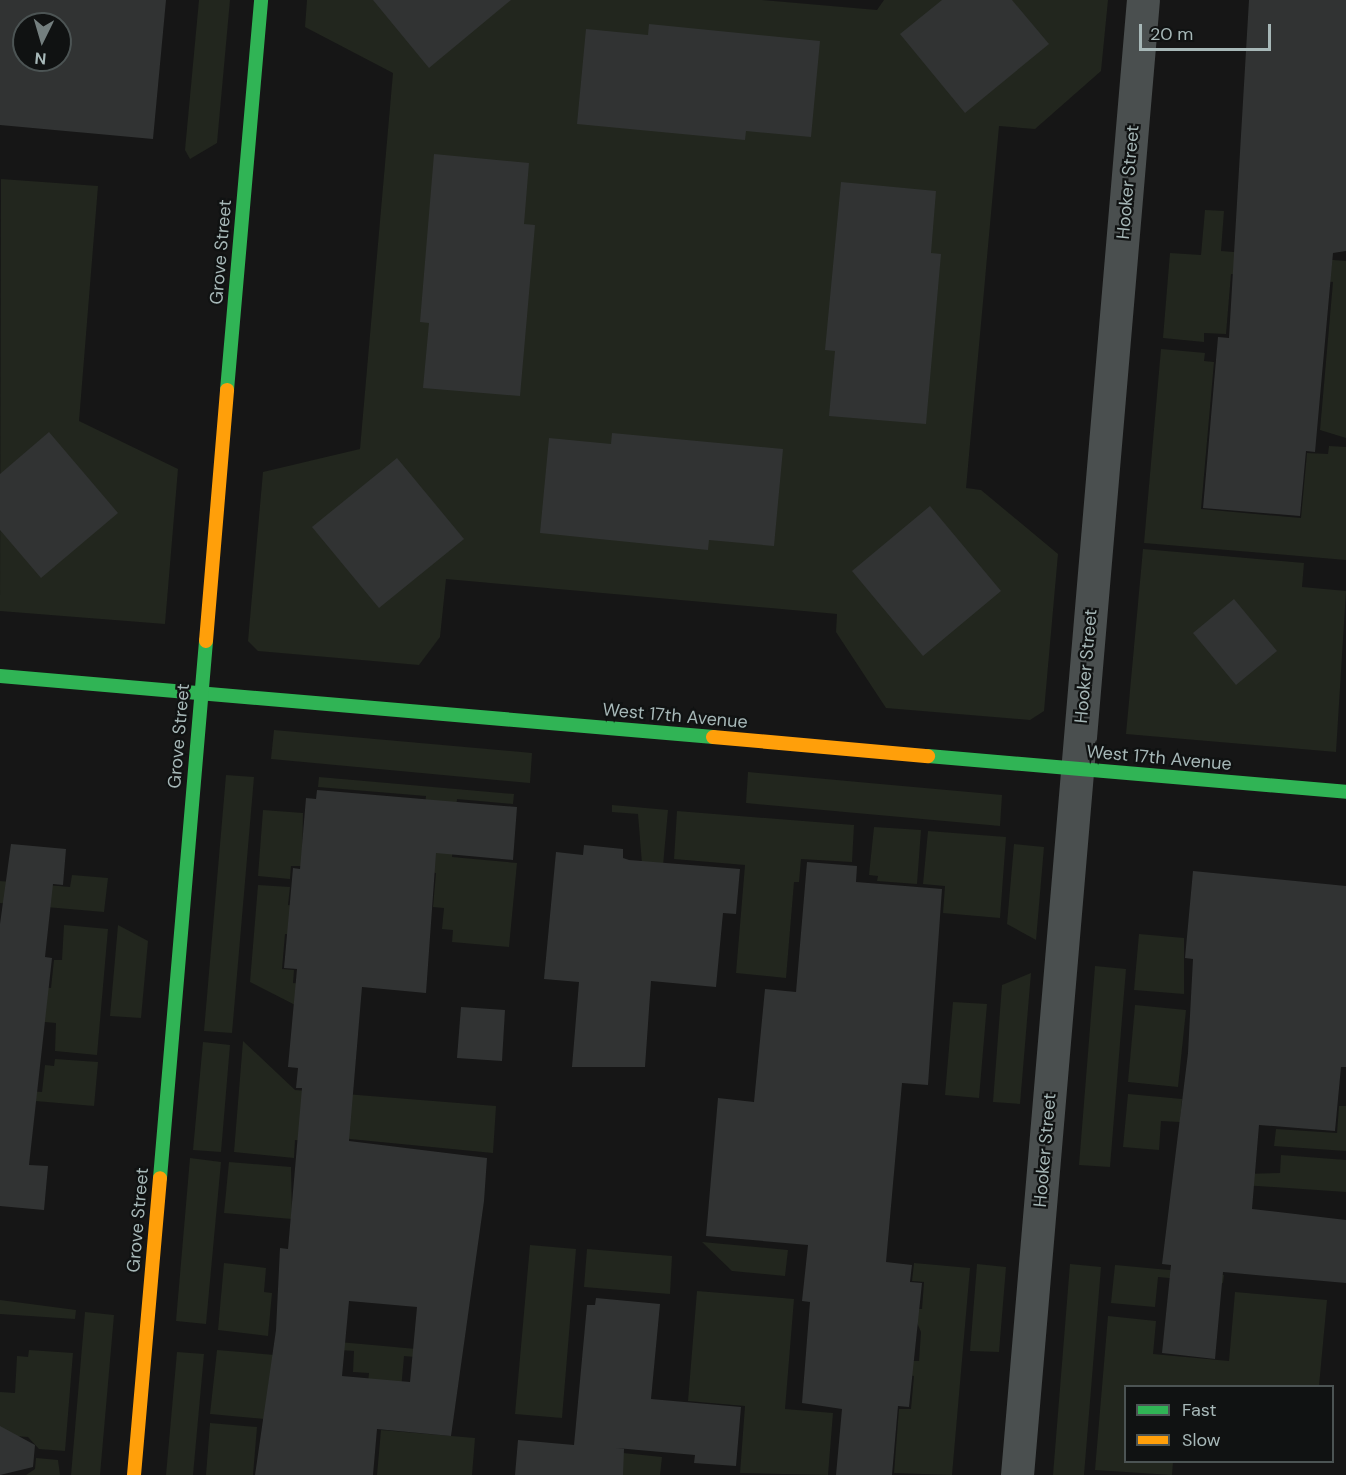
<!DOCTYPE html>
<html>
<head>
<meta charset="utf-8">
<style>
  body { margin:0 }
  #map { position:relative; width:1346px; height:1475px; overflow:hidden; background:#161616; font-family:"DM Sans",sans-serif }
  div>[style] { position:absolute }
  [style*='--x'] { left:calc(var(--x)*1px); top:calc(var(--y)*1px); width:calc(var(--w)*1px); rotate:calc(var(--a)*1deg) }
  .green>* { inset:0; background:#22261e }
  .building>* { inset:0; background:#313333 }
  .street>* { height:33px; margin:-16.5px; padding:0 16.5px; transform-origin:16.5px; border-radius:16.5px; background:#4a4f4f }
  .fast>* { height:14px; margin:-7px; padding:0 7px; transform-origin:7px; border-radius:7px; background:#30b455 }
  .slow>* { height:14px; margin:-7px; padding:0 7px; transform-origin:7px; border-radius:7px; background:#ff9f0a }
  span { translate:-50% -50%; white-space:nowrap; text-align:center; line-height:1.15; -webkit-text-stroke:4.5px #101212; paint-order:stroke }
  .street-label { font-size:18px; color:#a7b8b8 }
  .legend { position:absolute; left:1124px; top:1385px; width:210px; height:78px; box-sizing:border-box; background:#101212; border:2px solid #4c5454; margin:0; padding:8px 10px; list-style:none; font-size:18px; color:#a7b8b8 }
  .legend li { display:flex; align-items:center; gap:12px; height:30px }
  .legend b { width:30px; border:2px solid #4c5454 }
  .north { position:absolute; left:12px; top:12px; width:60px; height:60px; box-sizing:border-box; background:#101212; border:2px solid #4c5454; border-radius:50%; rotate:185deg; font-size:16px; font-weight:700; line-height:24px; text-align:center; color:#a7b8b8 }
  .north::after { content:''; display:block; margin:auto; width:21px; height:27px; background:#747f7f; clip-path:polygon(50% 0,100% 100%,50% 72%,0 100%) }
  .scale { position:absolute; left:1139px; top:24px; width:132px; height:27px; box-sizing:border-box; border:3px solid #a7b8b8; border-top:0; padding-left:8px; font-size:18px; line-height:21px; white-space:nowrap; color:#a7b8b8; -webkit-text-stroke:4px #101212; paint-order:stroke }
</style>
</head>
<body>
<div id="map">
  <div class="green">
    <div style="clip-path:polygon(199px 0,230px 0,217px 143px,190px 159px,185px 150px)"></div>
    <div style="clip-path:polygon(307px 0,762px 0,877px 10px,884px 0,1108px 0,1101px 71px,1035px 129px,999px 126px,966px 488px,981px 490px,1058px 554px,1044px 711px,1030px 720px,886px 708px,836px 632px,837px 614px,446px 579px,440px 637px,419px 665px,258px 651px,248px 641px,263px 472px,360px 449px,393px 73px,305px 27px)"></div>
    <div style="clip-path:polygon(1px 179px,98px 186px,79px 421px,178px 469px,165px 624px,0 611px)"></div>
    <div style="clip-path:polygon(1205px 210px,1224px 211px,1221px 251px,1346px 261px,1346px 438px,1320px 430px,1333px 282px,1231px 274px,1226px 334px,1204px 333px,1204px 342px,1163px 338px,1170px 253px,1201px 255px)"></div>
    <div style="clip-path:polygon(1161px 349px,1205px 353px,1204px 361px,1214px 362px,1201px 509px,1301px 518px,1307px 453px,1328px 454px,1329px 446px,1346px 447px,1346px 560px,1144px 543px)"></div>
    <div style="clip-path:polygon(1143px 549px,1304px 563px,1302px 587px,1346px 591px,1336px 752px,1126px 734px)"></div>
    <div style="clip-path:polygon(274px 730px,532px 753px,530px 783px,271px 759px)"></div>
    <div style="clip-path:polygon(748px 772px,1002px 795px,1000px 826px,746px 803px)"></div>
    <div style="clip-path:polygon(226px 775px,254px 777px,232px 1033px,204px 1031px)"></div>
    <div style="clip-path:polygon(319px 777px,514px 794px,513px 804px,457px 799px,452px 857px,517px 863px,509px 947px,452px 942px,453px 930px,442px 929px,444px 908px,433px 907px,436px 873px,417px 871px,426px 796px,318px 787px)"></div>
    <div style="clip-path:polygon(612px 805px,668px 810px,663px 866px,642px 864px,638px 814px,612px 812px)"></div>
    <div style="clip-path:polygon(263px 810px,303px 813px,302px 866px,291px 866px,290px 879px,258px 876px)"></div>
    <div style="clip-path:polygon(677px 811px,854px 825px,852px 862px,801px 859px,799px 882px,794px 882px,786px 978px,736px 973px,745px 865px,674px 859px)"></div>
    <div style="clip-path:polygon(874px 827px,921px 830px,917px 884px,877px 881px,878px 876px,869px 875px)"></div>
    <div style="clip-path:polygon(928px 831px,1006px 837px,1000px 918px,943px 913px,945px 886px,923px 884px)"></div>
    <div style="clip-path:polygon(1014px 844px,1044px 847px,1036px 940px,1007px 924px)"></div>
    <div style="clip-path:polygon(72px 875px,108px 878px,104px 912px,0 903px,0 881px,70px 887px)"></div>
    <div style="clip-path:polygon(258px 885px,290px 887px,288px 905px,302px 906px,299px 934px,285px 934px,282px 969px,294px 970px,293px 983px,353px 988px,301px 1008px,250px 982px)"></div>
    <div style="clip-path:polygon(64px 925px,108px 929px,97px 1055px,55px 1051px,56px 1023px,0 1018px,0 983px,51px 988px,54px 960px,62px 960px)"></div>
    <div style="clip-path:polygon(118px 925px,148px 941px,141px 1018px,110px 1016px)"></div>
    <div style="clip-path:polygon(1139px 934px,1184px 938px,1184px 994px,1134px 990px)"></div>
    <div style="clip-path:polygon(1095px 966px,1126px 969px,1110px 1167px,1079px 1165px)"></div>
    <div style="clip-path:polygon(1031px 973px,1020px 1104px,993px 1102px,1002px 985px)"></div>
    <div style="clip-path:polygon(953px 1002px,987px 1004px,979px 1098px,945px 1095px)"></div>
    <div style="clip-path:polygon(1135px 1005px,1186px 1010px,1178px 1087px,1128px 1082px)"></div>
    <div style="clip-path:polygon(243px 1041px,295px 1090px,496px 1106px,493px 1153px,309px 1135px,308px 1141px,295px 1140px,294px 1158px,234px 1152px)"></div>
    <div style="clip-path:polygon(203px 1042px,230px 1045px,221px 1152px,193px 1150px)"></div>
    <div style="clip-path:polygon(55px 1059px,98px 1062px,94px 1106px,0 1098px,0 1089px,42px 1092px,45px 1065px,54px 1066px)"></div>
    <div style="clip-path:polygon(1128px 1094px,1182px 1099px,1180px 1122px,1161px 1121px,1159px 1150px,1123px 1147px)"></div>
    <div style="clip-path:polygon(1339px 1106px,1346px 1106px,1346px 1151px,1274px 1146px,1276px 1129px,1337px 1133px)"></div>
    <div style="clip-path:polygon(1281px 1155px,1346px 1160px,1346px 1192px,1243px 1185px,1244px 1174px,1280px 1173px)"></div>
    <div style="clip-path:polygon(190px 1158px,221px 1162px,206px 1324px,176px 1321px)"></div>
    <div style="clip-path:polygon(229px 1162px,291px 1167px,292px 1219px,224px 1213px)"></div>
    <div style="clip-path:polygon(702px 1242px,788px 1250px,785px 1276px,732px 1271px)"></div>
    <div style="clip-path:polygon(530px 1245px,576px 1249px,562px 1418px,515px 1414px)"></div>
    <div style="clip-path:polygon(587px 1249px,672px 1256px,670px 1294px,584px 1287px)"></div>
    <div style="clip-path:polygon(224px 1263px,266px 1268px,264px 1292px,272px 1293px,268px 1336px,218px 1330px)"></div>
    <div style="clip-path:polygon(914px 1263px,970px 1268px,952px 1475px,894px 1473px,899px 1409px,911px 1409px,914px 1376px,906px 1375px,907px 1361px,919px 1361px,921px 1332px,911px 1309px,922px 1309px,924px 1282px,912px 1281px)"></div>
    <div style="clip-path:polygon(977px 1264px,1006px 1267px,999px 1352px,970px 1351px)"></div>
    <div style="clip-path:polygon(1070px 1264px,1101px 1267px,1084px 1475px,1053px 1475px)"></div>
    <div style="clip-path:polygon(1115px 1265px,1224px 1275px,1223px 1283px,1158px 1277px,1155px 1307px,1111px 1303px)"></div>
    <div style="clip-path:polygon(697px 1291px,794px 1299px,785px 1409px,833px 1413px,828px 1475px,740px 1473px,745px 1406px,688px 1401px)"></div>
    <div style="clip-path:polygon(1235px 1292px,1327px 1300px,1319px 1386px,1126px 1386px,1126px 1462px,1173px 1462px,1172px 1475px,1095px 1470px,1108px 1316px,1156px 1321px,1153px 1354px,1229px 1361px)"></div>
    <div style="clip-path:polygon(0 1300px,76px 1310px,75px 1319px,0 1314px)"></div>
    <div style="clip-path:polygon(85px 1312px,114px 1315px,100px 1475px,71px 1475px)"></div>
    <div style="clip-path:polygon(328px 1341px,461px 1353px,460px 1361px,404px 1356px,400px 1400px,368px 1382px,369px 1373px,353px 1372px,354px 1351px,328px 1349px)"></div>
    <div style="clip-path:polygon(29px 1350px,73px 1353px,65px 1451px,39px 1449px,28px 1437px,0 1435px,0 1392px,15px 1393px,17px 1356px,28px 1357px)"></div>
    <div style="clip-path:polygon(217px 1350px,275px 1355px,268px 1387px,339px 1426px,210px 1414px)"></div>
    <div style="clip-path:polygon(177px 1352px,204px 1354px,193px 1475px,166px 1475px)"></div>
    <div style="clip-path:polygon(210px 1423px,257px 1427px,253px 1475px,206px 1475px)"></div>
    <div style="clip-path:polygon(381px 1430px,475px 1438px,472px 1475px,377px 1475px)"></div>
    <div style="clip-path:polygon(623px 1453px,662px 1457px,660px 1475px,621px 1475px)"></div>
    <div style="clip-path:polygon(36px 1458px,58px 1460px,60px 1475px,26px 1475px,35px 1469px)"></div>
  </div>
  <div class="building">
    <div style="clip-path:polygon(evenodd,0 0,166px 0,153px 139px,0 125px,0 0,24px 24px,60px 24px,60px 60px,24px 60px,24px 24px)"></div>
    <div style="clip-path:polygon(373px 0,511px 0,429px 68px)"></div>
    <div style="clip-path:polygon(942px 0,1012px 0,1049px 44px,965px 113px,900px 34px)"></div>
    <div style="clip-path:polygon(1249px 0,1346px 0,1346px 251px,1333px 253px,1315px 452px,1306px 451px,1300px 516px,1203px 508px,1218px 337px,1229px 338px)"></div>
    <div style="clip-path:polygon(649px 24px,820px 41px,811px 137px,746px 131px,745px 140px,577px 124px,586px 29px,648px 35px)"></div>
    <div style="clip-path:polygon(434px 154px,529px 163px,524px 224px,535px 225px,520px 396px,423px 388px,429px 323px,420px 322px)"></div>
    <div style="clip-path:polygon(841px 182px,936px 191px,931px 253px,941px 254px,926px 424px,829px 416px,835px 351px,825px 350px)"></div>
    <div style="clip-path:polygon(49px 432px,118px 513px,41px 578px,0 530px,0 474px)"></div>
    <div style="clip-path:polygon(612px 433px,783px 449px,774px 546px,709px 540px,708px 550px,540px 533px,549px 438px,611px 444px)"></div>
    <div style="clip-path:polygon(397px 458px,464px 539px,379px 608px,312px 527px)"></div>
    <div style="clip-path:polygon(930px 506px,1001px 591px,923px 656px,852px 571px)"></div>
    <div style="clip-path:polygon(1234px 599px,1277px 651px,1236px 685px,1193px 633px)"></div>
    <div style="clip-path:polygon(evenodd,317px 790px,517px 807px,513px 860px,436px 853px,426px 993px,362px 987px,349px 1141px,487px 1158px,484px 1201px,451px 1436px,377px 1429px,373px 1475px,255px 1475px,276px 1330px,280px 1248px,288px 1249px,302px 1088px,296px 1088px,298px 1068px,288px 1067px,297px 969px,284px 968px,293px 868px,300px 869px,306px 798px,316px 799px,317px 790px,349px 1301px,417px 1307px,410px 1382px,342px 1376px,349px 1301px)"></div>
    <div style="clip-path:polygon(11px 844px,66px 849px,63px 885px,53px 884px,45px 957px,52px 958px,29px 1165px,48px 1166px,44px 1210px,0 1206px,0 924px)"></div>
    <div style="clip-path:polygon(584px 845px,623px 849px,623px 858px,629px 860px,740px 869px,736px 914px,723px 913px,716px 987px,651px 981px,645px 1067px,572px 1067px,579px 982px,544px 979px,556px 852px,583px 855px)"></div>
    <div style="clip-path:polygon(807px 862px,857px 866px,856px 882px,942px 889px,928px 1085px,902px 1083px,886px 1262px,912px 1265px,910px 1282px,922px 1283px,909px 1407px,898px 1406px,892px 1475px,836px 1475px,842px 1409px,802px 1403px,810px 1302px,802px 1301px,808px 1245px,706px 1236px,718px 1098px,754px 1102px,765px 989px,796px 992px)"></div>
    <div style="clip-path:polygon(1193px 871px,1346px 886px,1346px 1067px,1341px 1067px,1335px 1131px,1259px 1125px,1252px 1209px,1346px 1220px,1346px 1283px,1223px 1272px,1215px 1359px,1162px 1353px,1171px 1265px,1162px 1264px,1188px 1053px,1193px 959px,1185px 958px)"></div>
    <div style="clip-path:polygon(461px 1007px,505px 1010px,502px 1061px,457px 1058px)"></div>
    <div style="clip-path:polygon(596px 1298px,660px 1304px,651px 1399px,741px 1407px,736px 1466px,694px 1463px,695px 1455px,616px 1448px,624px 1449px,623px 1475px,515px 1475px,518px 1440px,574px 1445px,587px 1305px,595px 1305px)"></div>
    <div style="clip-path:polygon(0 1426px,35px 1445px,33px 1467px,0 1475px)"></div>
  </div>
  <div class="street">
    <div style="--x:1017;--y:1475;--w:1480;--a:-85.12"></div>
  </div>
  <div class="fast">
    <div style="--x:227;--y:390;--w:391;--a:-85"></div>
    <div style="--x:0;--y:676;--w:716;--a:4.89"></div>
    <div style="--x:928;--y:756;--w:420;--a:4.9"></div>
    <div style="--x:160;--y:1178;--w:539;--a:-85.1"></div>
  </div>
  <div class="slow">
    <div style="--x:206;--y:641;--w:252;--a:-85.2"></div>
    <div style="--x:713;--y:737;--w:216;--a:5.1"></div>
    <div style="--x:134;--y:1475;--w:298;--a:-85"></div>
  </div>
  <div class="street-label">
    <span style="left:1128px;top:182px;rotate:-85deg">Hooker Street</span>
    <span style="left:221px;top:252px;rotate:-85deg">Grove Street</span>
    <span style="left:1086px;top:666px;rotate:-85deg">Hooker Street</span>
    <span style="left:675px;top:716px;rotate:5deg">West 17th Avenue</span>
    <span style="left:179px;top:736px;rotate:-85deg">Grove Street</span>
    <span style="left:1159px;top:758px;rotate:5deg">West 17th Avenue</span>
    <span style="left:1045px;top:1150px;rotate:-85deg">Hooker Street</span>
    <span style="left:138px;top:1220px;rotate:-85deg">Grove Street</span>
  </div>
  <ul class="legend">
  <li><b style="height:8px;background:#30b455"></b>Fast</li>
  <li><b style="height:8px;background:#ff9f0a"></b>Slow</li>
  </ul>
  <div class="north">N</div>
  <div class="scale">20 m</div>
</div>
</body>
</html>
